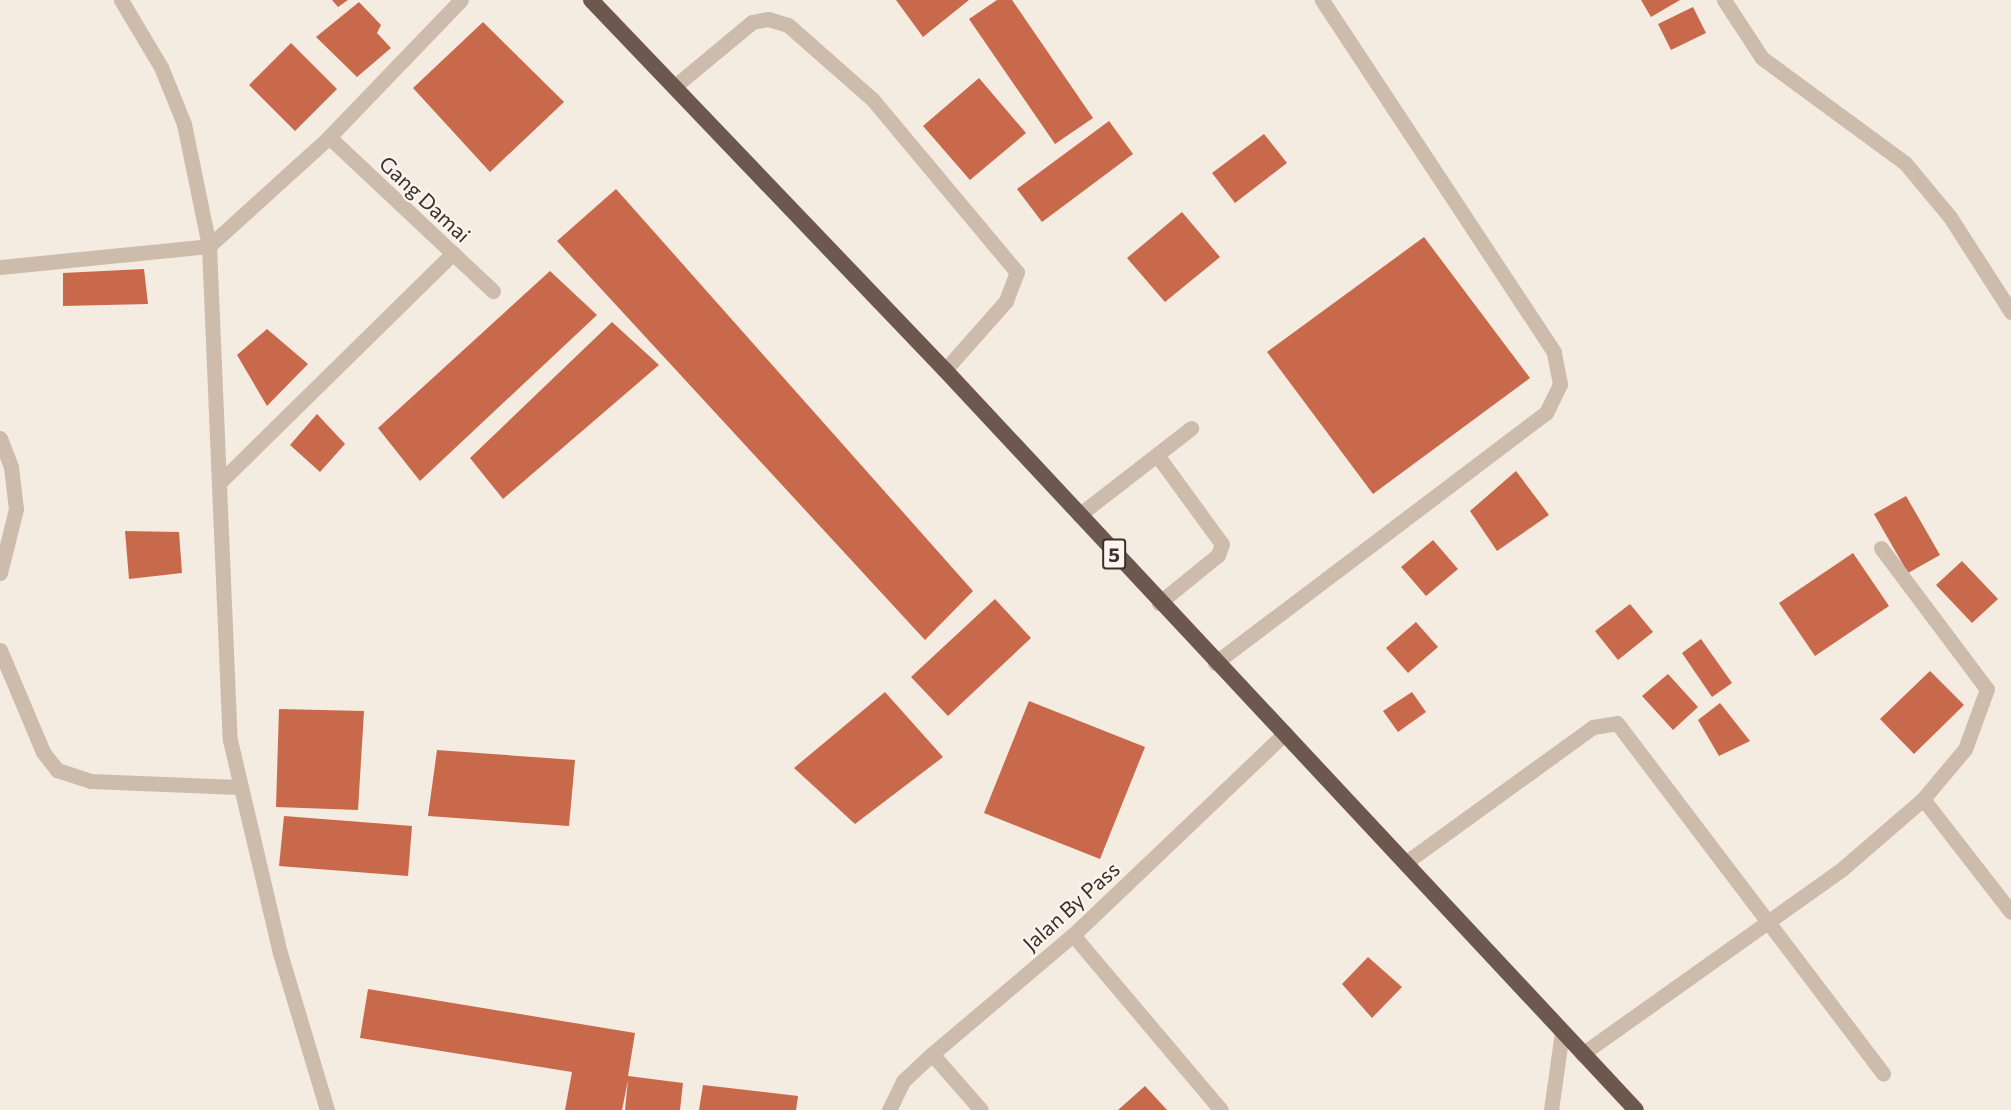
<!DOCTYPE html>
<html>
<head>
<meta charset="utf-8">
<style>
  body { margin:0 }
  #map { position:relative; width:2011px; height:1110px; overflow:hidden; background:#f4ebe1; font-family:Commissioner,sans-serif }
  div>[style] { position:absolute }
  [style*='--x'] { left:calc(var(--x)*1px); top:calc(var(--y)*1px); width:calc(var(--w)*1px); rotate:calc(var(--a)*1deg) }
  .building>* { inset:0; background:#c8694b }
  .service>* { height:15px; margin:-7.5px; padding:0 7.5px; transform-origin:7.5px; border-radius:7.5px; background:#cdbbac }
  .minor>* { height:15px; margin:-7.5px; padding:0 7.5px; transform-origin:7.5px; border-radius:7.5px; background:#cdbbac }
  .tertiary>* { height:15px; margin:-7.5px; padding:0 7.5px; transform-origin:7.5px; border-radius:7.5px; background:#cdbbac }
  .trunk>* { height:16px; margin:-8px; padding:0 8px; transform-origin:8px; border-radius:8px; background:#6c584f }
  span { translate:-50% -50%; white-space:nowrap; text-align:center; line-height:1.15; -webkit-text-stroke:4.5px #fbf5ee; paint-order:stroke }
  .shield-label span { padding:2px 4px; background:#fbf5ee; border:2px solid; border-radius:4px; -webkit-text-stroke-width:0 }
  .shield-label { font-size:20px; color:#3b302b; font-weight:700 }
  .street-label { font-size:21px; color:#3b302b }
</style>
</head>
<body>
<div id="map">
  <div class="building">
    <div style="clip-path:polygon(332px 0,348px 0,338px 7px)"></div>
    <div style="clip-path:polygon(896px 0,969px 0,923px 37px)"></div>
    <div style="clip-path:polygon(997px 0,1012px 0,1093px 118px,1055px 144px,969px 19px)"></div>
    <div style="clip-path:polygon(1641px 0,1680px 0,1651px 17px)"></div>
    <div style="clip-path:polygon(359px 2px,381px 25px,377px 33px,391px 48px,357px 77px,316px 37px)"></div>
    <div style="clip-path:polygon(1693px 7px,1706px 33px,1671px 50px,1658px 24px)"></div>
    <div style="clip-path:polygon(483px 22px,564px 102px,490px 172px,413px 88px)"></div>
    <div style="clip-path:polygon(291px 43px,337px 89px,295px 131px,249px 85px)"></div>
    <div style="clip-path:polygon(979px 78px,1026px 133px,970px 180px,923px 126px)"></div>
    <div style="clip-path:polygon(1109px 121px,1133px 154px,1042px 222px,1017px 189px)"></div>
    <div style="clip-path:polygon(1264px 134px,1287px 163px,1235px 203px,1212px 173px)"></div>
    <div style="clip-path:polygon(616px 189px,973px 591px,925px 640px,557px 241px)"></div>
    <div style="clip-path:polygon(1182px 212px,1220px 257px,1165px 302px,1127px 258px)"></div>
    <div style="clip-path:polygon(1424px 237px,1530px 378px,1373px 494px,1267px 352px)"></div>
    <div style="clip-path:polygon(144px 269px,148px 304px,63px 306px,63px 273px)"></div>
    <div style="clip-path:polygon(550px 271px,597px 315px,420px 481px,378px 428px)"></div>
    <div style="clip-path:polygon(612px 322px,659px 365px,503px 499px,470px 458px)"></div>
    <div style="clip-path:polygon(267px 329px,308px 364px,267px 406px,237px 355px)"></div>
    <div style="clip-path:polygon(317px 414px,345px 444px,320px 472px,290px 445px)"></div>
    <div style="clip-path:polygon(1516px 471px,1549px 515px,1497px 551px,1470px 511px)"></div>
    <div style="clip-path:polygon(1906px 496px,1940px 555px,1908px 573px,1874px 514px)"></div>
    <div style="clip-path:polygon(125px 531px,179px 532px,182px 573px,129px 579px)"></div>
    <div style="clip-path:polygon(1433px 540px,1458px 569px,1426px 596px,1401px 567px)"></div>
    <div style="clip-path:polygon(1853px 553px,1889px 606px,1815px 656px,1779px 603px)"></div>
    <div style="clip-path:polygon(1962px 561px,1998px 599px,1972px 623px,1936px 585px)"></div>
    <div style="clip-path:polygon(995px 599px,1031px 638px,948px 716px,911px 677px)"></div>
    <div style="clip-path:polygon(1630px 604px,1653px 632px,1618px 660px,1595px 631px)"></div>
    <div style="clip-path:polygon(1416px 622px,1438px 647px,1408px 673px,1386px 648px)"></div>
    <div style="clip-path:polygon(1701px 639px,1732px 683px,1712px 697px,1682px 653px)"></div>
    <div style="clip-path:polygon(1930px 671px,1964px 705px,1914px 754px,1880px 719px)"></div>
    <div style="clip-path:polygon(1668px 674px,1698px 707px,1673px 730px,1642px 696px)"></div>
    <div style="clip-path:polygon(885px 692px,943px 757px,855px 824px,794px 768px)"></div>
    <div style="clip-path:polygon(1412px 692px,1426px 712px,1398px 732px,1383px 711px)"></div>
    <div style="clip-path:polygon(1029px 701px,1145px 747px,1100px 859px,984px 813px)"></div>
    <div style="clip-path:polygon(1720px 703px,1750px 741px,1719px 756px,1698px 720px)"></div>
    <div style="clip-path:polygon(279px 709px,364px 711px,358px 810px,276px 807px)"></div>
    <div style="clip-path:polygon(437px 750px,575px 760px,569px 826px,428px 816px)"></div>
    <div style="clip-path:polygon(284px 816px,412px 826px,408px 876px,279px 866px)"></div>
    <div style="clip-path:polygon(1368px 957px,1402px 987px,1372px 1018px,1342px 984px)"></div>
    <div style="clip-path:polygon(368px 989px,635px 1033px,628px 1076px,683px 1083px,680px 1110px,625px 1110px,628px 1080px,622px 1110px,565px 1110px,572px 1072px,360px 1038px)"></div>
    <div style="clip-path:polygon(703px 1085px,798px 1096px,796px 1110px,699px 1110px)"></div>
    <div style="clip-path:polygon(1145px 1086px,1167px 1110px,1118px 1110px)"></div>
  </div>
  <div class="service">
    <div style="--x:675;--y:86;--w:100;--a:-39.7"></div>
    <div style="--x:752;--y:22;--w:16;--a:-11"></div>
    <div style="--x:768;--y:19;--w:21;--a:17"></div>
    <div style="--x:788;--y:25;--w:113;--a:41.4"></div>
    <div style="--x:873;--y:100;--w:224;--a:50.1"></div>
    <div style="--x:1017;--y:272;--w:31;--a:111"></div>
    <div style="--x:1006;--y:301;--w:92;--a:131.5"></div>
    <div style="--x:1157;--y:455;--w:110;--a:53.9"></div>
    <div style="--x:1222;--y:544;--w:12;--a:110"></div>
    <div style="--x:1218;--y:555;--w:76;--a:140.9"></div>
    <div style="--x:1079;--y:515;--w:142;--a:-37.8"></div>
  </div>
  <div class="minor">
    <div style="--x:1724;--y:0;--w:69;--a:56.8"></div>
    <div style="--x:1762;--y:58;--w:177;--a:36.3"></div>
    <div style="--x:1905;--y:163;--w:70;--a:50.2"></div>
    <div style="--x:1950;--y:217;--w:113;--a:57.3"></div>
    <div style="--x:329;--y:137;--w:225;--a:43.2"></div>
    <div style="--x:0;--y:267;--w:210;--a:-5.7"></div>
    <div style="--x:209;--y:246;--w:162;--a:-42.2"></div>
    <div style="--x:329;--y:137;--w:190;--a:-46.1"></div>
    <div style="--x:0;--y:438;--w:31;--a:69"></div>
    <div style="--x:11;--y:467;--w:42;--a:83.2"></div>
    <div style="--x:16;--y:509;--w:66;--a:104"></div>
    <div style="--x:219;--y:483;--w:328;--a:-44.5"></div>
    <div style="--x:1881;--y:548;--w:176;--a:53.1"></div>
    <div style="--x:1987;--y:689;--w:64;--a:110.1"></div>
    <div style="--x:1965;--y:749;--w:65;--a:130"></div>
    <div style="--x:0;--y:650;--w:111;--a:67.1"></div>
    <div style="--x:43;--y:752;--w:23;--a:52"></div>
    <div style="--x:57;--y:770;--w:35;--a:18"></div>
    <div style="--x:90;--y:781;--w:149;--a:2.3"></div>
    <div style="--x:1215;--y:663;--w:415;--a:-37.1"></div>
    <div style="--x:1546;--y:413;--w:32;--a:-64"></div>
    <div style="--x:1560;--y:384;--w:33;--a:-101"></div>
    <div style="--x:1554;--y:352;--w:422;--a:-123.4"></div>
    <div style="--x:1405;--y:863;--w:232;--a:-35.9"></div>
    <div style="--x:1593;--y:727;--w:24;--a:-9"></div>
    <div style="--x:1617;--y:723;--w:440;--a:52.8"></div>
    <div style="--x:1073;--y:935;--w:229;--a:49.8"></div>
    <div style="--x:932;--y:1054;--w:74;--a:48.8"></div>
    <div style="--x:1582;--y:1054;--w:319;--a:-35.4"></div>
    <div style="--x:1842;--y:869;--w:107;--a:-40.8"></div>
    <div style="--x:1923;--y:799;--w:143;--a:52.1"></div>
    <div style="--x:889;--y:1110;--w:32;--a:-64"></div>
    <div style="--x:903;--y:1081;--w:40;--a:-43"></div>
    <div style="--x:932;--y:1054;--w:185;--a:-40.2"></div>
    <div style="--x:1073;--y:935;--w:293;--a:-43.6"></div>
    <div style="--x:1551;--y:1110;--w:79;--a:-82"></div>
  </div>
  <div class="tertiary">
    <div style="--x:121;--y:0;--w:78;--a:59.2"></div>
    <div style="--x:161;--y:67;--w:61;--a:68"></div>
    <div style="--x:184;--y:124;--w:125;--a:78.4"></div>
    <div style="--x:209;--y:246;--w:494;--a:87.6"></div>
    <div style="--x:230;--y:740;--w:219;--a:76.8"></div>
    <div style="--x:280;--y:953;--w:164;--a:73.3"></div>
  </div>
  <div class="trunk">
    <div style="--x:591;--y:0;--w:512;--a:46.27"></div>
    <div style="--x:945;--y:370;--w:1012;--a:46.96"></div>
  </div>
  <div class="shield-label">
    <span style="left:1114px;top:554px">5</span>
  </div>
  <div class="street-label">
    <span style="left:425px;top:199px;rotate:43deg">Gang Damai</span>
    <span style="left:1071px;top:906px;rotate:-42deg">Jalan By Pass</span>
  </div>
</div>
</body>
</html>
